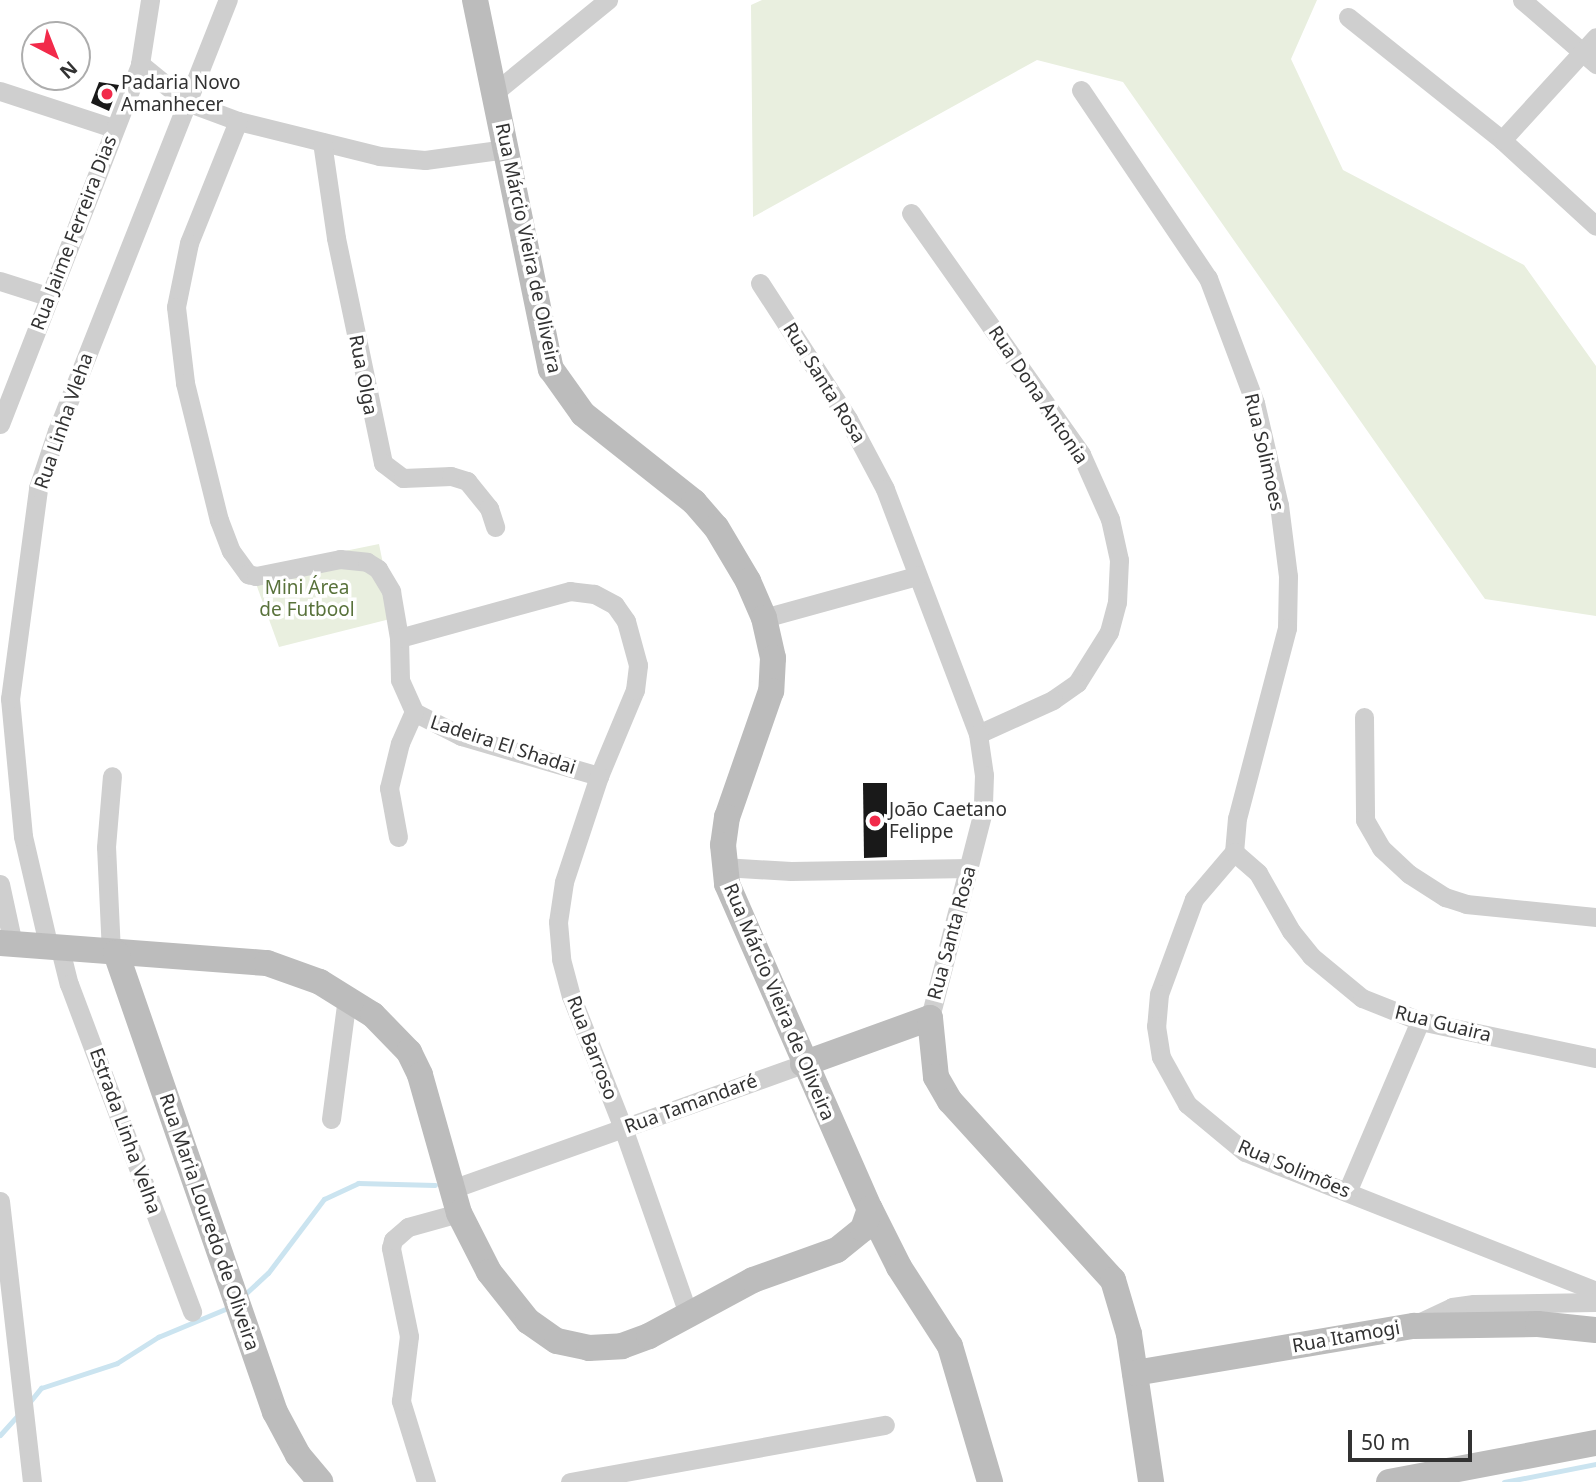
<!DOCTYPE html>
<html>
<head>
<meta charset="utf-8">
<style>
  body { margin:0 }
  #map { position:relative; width:1596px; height:1482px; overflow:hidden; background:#fff; font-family:"Noto Sans",sans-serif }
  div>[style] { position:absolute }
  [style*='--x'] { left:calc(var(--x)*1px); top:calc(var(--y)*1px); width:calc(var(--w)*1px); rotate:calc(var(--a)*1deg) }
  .green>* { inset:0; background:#e9efdf }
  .stream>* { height:5px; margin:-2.5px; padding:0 2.5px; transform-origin:2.5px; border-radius:2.5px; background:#cbe4f0 }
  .building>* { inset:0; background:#191919 }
  .minor>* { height:19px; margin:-9.5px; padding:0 9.5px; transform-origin:9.5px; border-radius:9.5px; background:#cfcfcf }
  .secondary>* { height:26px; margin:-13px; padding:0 13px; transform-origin:13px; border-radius:13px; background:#bcbcbc }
  .dots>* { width:19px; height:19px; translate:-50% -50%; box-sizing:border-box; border:4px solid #fff; border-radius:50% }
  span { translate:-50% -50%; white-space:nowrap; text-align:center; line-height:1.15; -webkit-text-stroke:7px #fff; paint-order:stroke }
  .poi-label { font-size:19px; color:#323232 }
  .left { translate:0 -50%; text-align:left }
  .street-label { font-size:19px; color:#323232 }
  .park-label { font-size:19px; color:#59723b }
  .north { position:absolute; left:21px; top:21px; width:70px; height:70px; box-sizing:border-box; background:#fff; border:2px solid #adadad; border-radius:50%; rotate:138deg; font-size:19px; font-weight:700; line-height:28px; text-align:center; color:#323232 }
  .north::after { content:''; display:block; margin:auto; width:24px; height:32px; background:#f22a4a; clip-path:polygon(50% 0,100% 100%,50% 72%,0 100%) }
  .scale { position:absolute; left:1348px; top:1430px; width:124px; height:32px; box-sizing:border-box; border:4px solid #323232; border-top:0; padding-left:9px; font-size:21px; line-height:24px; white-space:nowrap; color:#323232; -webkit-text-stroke:5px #fff; paint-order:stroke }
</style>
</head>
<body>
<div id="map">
  <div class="green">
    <div style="clip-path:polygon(762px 0,1317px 0,1291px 59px,1343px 170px,1524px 265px,1596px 366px,1596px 616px,1485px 599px,1123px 82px,1037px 60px,753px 217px,751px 5px)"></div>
    <div style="clip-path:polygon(379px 544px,394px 618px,279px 647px,251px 570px)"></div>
  </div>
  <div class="stream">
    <div style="--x:243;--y:1296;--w:34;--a:-43"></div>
    <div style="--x:268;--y:1273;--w:93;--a:-52.9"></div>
    <div style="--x:324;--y:1199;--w:38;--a:-25"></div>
    <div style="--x:358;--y:1183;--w:77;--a:1.5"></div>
    <div style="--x:28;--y:1404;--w:21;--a:-51"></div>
    <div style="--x:41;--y:1388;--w:80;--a:-18.2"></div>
    <div style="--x:117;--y:1363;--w:49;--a:-32.4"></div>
    <div style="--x:158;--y:1337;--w:78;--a:-22.6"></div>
    <div style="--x:0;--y:1435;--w:28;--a:-48"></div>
    <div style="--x:1504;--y:1482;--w:94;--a:-11.1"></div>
  </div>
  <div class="building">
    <div style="clip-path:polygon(99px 82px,119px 85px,109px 111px,91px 103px)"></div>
    <div style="clip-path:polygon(863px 783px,887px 783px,887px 857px,864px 858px)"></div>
  </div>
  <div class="minor">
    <div style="--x:1522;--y:0;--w:98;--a:40.9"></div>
    <div style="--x:1348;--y:17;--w:197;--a:38.6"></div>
    <div style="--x:1502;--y:140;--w:127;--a:42.5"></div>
    <div style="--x:140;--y:64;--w:60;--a:39"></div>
    <div style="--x:187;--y:102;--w:54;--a:20.4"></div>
    <div style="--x:238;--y:121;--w:145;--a:13.9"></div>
    <div style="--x:379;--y:156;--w:46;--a:5"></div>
    <div style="--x:425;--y:160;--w:82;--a:-7.7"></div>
    <div style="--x:1081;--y:90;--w:227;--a:56"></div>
    <div style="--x:1208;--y:278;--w:134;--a:69.4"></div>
    <div style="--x:1255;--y:403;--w:105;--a:76.8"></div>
    <div style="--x:1279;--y:505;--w:72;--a:82.8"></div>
    <div style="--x:1288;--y:576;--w:52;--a:91.1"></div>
    <div style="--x:1287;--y:628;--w:196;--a:104.7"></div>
    <div style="--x:1237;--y:818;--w:34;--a:95"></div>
    <div style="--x:0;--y:91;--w:119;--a:18.1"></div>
    <div style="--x:495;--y:92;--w:146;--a:-39.2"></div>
    <div style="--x:238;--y:121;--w:131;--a:111.9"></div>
    <div style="--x:189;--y:243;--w:65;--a:101.5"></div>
    <div style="--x:176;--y:307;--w:77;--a:83.2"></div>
    <div style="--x:185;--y:383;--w:141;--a:76.1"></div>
    <div style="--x:219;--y:520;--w:33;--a:69"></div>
    <div style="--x:231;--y:551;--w:29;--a:54"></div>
    <div style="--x:248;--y:574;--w:8;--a:14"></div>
    <div style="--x:256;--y:576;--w:86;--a:-11.4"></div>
    <div style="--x:340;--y:559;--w:27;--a:6"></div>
    <div style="--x:367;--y:562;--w:13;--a:32"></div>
    <div style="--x:378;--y:569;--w:26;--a:59"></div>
    <div style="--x:391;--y:591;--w:48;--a:80.3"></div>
    <div style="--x:399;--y:638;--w:42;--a:88.6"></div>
    <div style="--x:400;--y:680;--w:35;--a:66"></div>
    <div style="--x:414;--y:712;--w:53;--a:27.1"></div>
    <div style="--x:461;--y:736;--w:144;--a:16.2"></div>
    <div style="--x:599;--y:776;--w:93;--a:-67.3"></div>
    <div style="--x:635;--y:690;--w:25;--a:-83"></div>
    <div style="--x:638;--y:665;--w:46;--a:-105.3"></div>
    <div style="--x:626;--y:621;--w:19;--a:-125"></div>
    <div style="--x:615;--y:605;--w:24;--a:-152"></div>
    <div style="--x:594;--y:594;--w:24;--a:-173"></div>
    <div style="--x:570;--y:591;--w:177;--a:164.6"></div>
    <div style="--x:1502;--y:140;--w:139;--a:-47.6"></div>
    <div style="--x:322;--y:142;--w:97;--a:81.7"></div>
    <div style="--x:336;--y:238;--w:230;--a:78.2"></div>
    <div style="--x:383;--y:463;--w:25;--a:37"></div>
    <div style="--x:403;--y:478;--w:48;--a:-2.4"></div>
    <div style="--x:451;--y:476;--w:17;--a:17"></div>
    <div style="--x:467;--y:481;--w:35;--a:51"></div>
    <div style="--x:489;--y:508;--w:20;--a:72"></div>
    <div style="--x:911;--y:213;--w:295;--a:54.8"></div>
    <div style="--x:1081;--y:454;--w:71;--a:66"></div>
    <div style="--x:1110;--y:519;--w:42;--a:77.6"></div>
    <div style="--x:1119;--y:560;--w:42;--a:92.7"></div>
    <div style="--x:1117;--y:602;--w:31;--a:105"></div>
    <div style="--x:1109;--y:632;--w:60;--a:122.1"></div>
    <div style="--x:1077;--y:683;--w:29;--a:145"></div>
    <div style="--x:1053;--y:700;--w:82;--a:155.6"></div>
    <div style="--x:0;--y:281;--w:52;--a:17.7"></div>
    <div style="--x:760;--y:283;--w:162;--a:57.1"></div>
    <div style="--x:848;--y:419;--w:79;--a:62.1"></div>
    <div style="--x:885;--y:489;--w:262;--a:69.2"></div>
    <div style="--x:978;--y:734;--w:41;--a:81.7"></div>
    <div style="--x:984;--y:775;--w:36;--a:92"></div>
    <div style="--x:983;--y:811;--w:214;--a:104.4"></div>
    <div style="--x:0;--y:424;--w:386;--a:-68.7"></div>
    <div style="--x:140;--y:64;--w:65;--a:-81.1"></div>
    <div style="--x:764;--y:618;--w:159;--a:-15.4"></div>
    <div style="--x:1364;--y:717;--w:103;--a:89.4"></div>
    <div style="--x:1365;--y:820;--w:32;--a:60"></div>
    <div style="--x:1381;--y:848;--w:38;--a:43"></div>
    <div style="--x:1409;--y:874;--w:43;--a:32.6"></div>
    <div style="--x:1445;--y:897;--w:22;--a:18"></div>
    <div style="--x:1466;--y:904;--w:131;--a:5.7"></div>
    <div style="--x:599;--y:776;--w:112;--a:108.3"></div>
    <div style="--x:564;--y:882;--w:40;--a:98.5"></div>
    <div style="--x:558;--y:922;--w:37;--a:85"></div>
    <div style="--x:561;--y:959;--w:38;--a:75"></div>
    <div style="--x:571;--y:996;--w:142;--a:68.5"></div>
    <div style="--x:623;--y:1128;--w:197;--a:70.7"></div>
    <div style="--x:398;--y:837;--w:50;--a:-100.4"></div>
    <div style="--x:389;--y:788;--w:46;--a:-76.3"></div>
    <div style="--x:400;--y:743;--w:34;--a:-66"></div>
    <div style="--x:1234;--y:852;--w:62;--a:130.4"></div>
    <div style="--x:1194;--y:899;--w:101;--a:110.2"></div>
    <div style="--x:1159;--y:994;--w:32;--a:95"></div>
    <div style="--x:1156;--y:1026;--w:31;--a:81"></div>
    <div style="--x:1161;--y:1057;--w:54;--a:61"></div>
    <div style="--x:1187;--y:1104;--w:75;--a:39.6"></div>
    <div style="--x:1245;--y:1152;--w:378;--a:21.6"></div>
    <div style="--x:1234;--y:852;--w:32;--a:41"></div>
    <div style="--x:1258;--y:873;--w:67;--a:60.4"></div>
    <div style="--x:1291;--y:931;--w:32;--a:51"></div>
    <div style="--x:1311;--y:956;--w:66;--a:39.5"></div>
    <div style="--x:1362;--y:998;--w:62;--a:21.6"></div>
    <div style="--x:1420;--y:1021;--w:180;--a:11.9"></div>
    <div style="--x:723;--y:867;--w:68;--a:3.4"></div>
    <div style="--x:791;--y:871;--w:178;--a:-1"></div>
    <div style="--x:0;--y:884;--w:61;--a:77.8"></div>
    <div style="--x:49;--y:948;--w:115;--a:-103.1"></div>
    <div style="--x:23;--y:836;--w:138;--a:-95.4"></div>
    <div style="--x:10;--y:699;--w:213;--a:-82.4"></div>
    <div style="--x:38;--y:488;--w:60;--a:-71.6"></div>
    <div style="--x:57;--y:431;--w:464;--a:-68.4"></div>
    <div style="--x:60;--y:949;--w:36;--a:76"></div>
    <div style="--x:69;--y:984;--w:350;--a:69.4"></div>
    <div style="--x:111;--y:952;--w:105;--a:-92.7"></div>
    <div style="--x:106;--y:847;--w:71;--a:-85.2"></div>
    <div style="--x:331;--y:1119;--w:123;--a:-82.5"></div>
    <div style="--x:452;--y:1189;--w:373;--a:-19.6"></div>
    <div style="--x:1347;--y:1192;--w:186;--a:-66.9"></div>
    <div style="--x:0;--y:1201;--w:283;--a:83.5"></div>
    <div style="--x:1416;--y:1324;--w:40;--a:-25"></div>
    <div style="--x:1452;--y:1307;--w:22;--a:-8"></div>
    <div style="--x:1474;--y:1304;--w:122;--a:-0.9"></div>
    <div style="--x:426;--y:1482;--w:85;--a:-107.2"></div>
    <div style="--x:401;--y:1401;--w:65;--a:-83"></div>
    <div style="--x:409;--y:1336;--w:90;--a:-101.6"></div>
    <div style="--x:391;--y:1248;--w:8;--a:-76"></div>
    <div style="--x:393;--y:1240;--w:20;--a:-41"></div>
    <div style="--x:408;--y:1227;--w:53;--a:-15.4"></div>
    <div style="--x:570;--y:1482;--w:320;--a:-10.3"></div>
  </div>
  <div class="secondary">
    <div style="--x:475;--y:0;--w:377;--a:78.4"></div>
    <div style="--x:551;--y:369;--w:55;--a:54.6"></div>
    <div style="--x:583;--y:414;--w:142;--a:38.4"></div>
    <div style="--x:694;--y:502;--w:33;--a:49"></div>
    <div style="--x:716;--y:527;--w:63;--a:59.3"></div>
    <div style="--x:748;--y:581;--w:40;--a:66.6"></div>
    <div style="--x:764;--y:618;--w:41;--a:77.3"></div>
    <div style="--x:773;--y:658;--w:33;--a:93"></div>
    <div style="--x:771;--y:691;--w:133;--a:109.2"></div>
    <div style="--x:727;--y:817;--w:28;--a:98"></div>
    <div style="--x:723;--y:845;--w:39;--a:84"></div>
    <div style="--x:727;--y:884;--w:355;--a:66.3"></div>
    <div style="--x:870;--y:1209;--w:65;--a:63.4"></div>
    <div style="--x:899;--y:1267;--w:94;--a:57.2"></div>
    <div style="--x:950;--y:1346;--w:142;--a:73.6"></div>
    <div style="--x:0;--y:943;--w:268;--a:4.3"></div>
    <div style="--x:267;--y:963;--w:56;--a:19.7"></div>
    <div style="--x:320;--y:982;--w:62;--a:31.9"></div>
    <div style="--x:373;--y:1015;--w:52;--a:45.8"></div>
    <div style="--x:409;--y:1052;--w:25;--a:64"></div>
    <div style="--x:420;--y:1075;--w:143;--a:74.2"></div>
    <div style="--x:459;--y:1213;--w:66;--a:63"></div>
    <div style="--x:489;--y:1272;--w:63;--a:51.5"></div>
    <div style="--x:528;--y:1321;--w:35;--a:35"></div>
    <div style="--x:557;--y:1341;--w:33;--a:12"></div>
    <div style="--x:589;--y:1348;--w:33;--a:-3"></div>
    <div style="--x:622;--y:1346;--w:29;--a:-20"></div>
    <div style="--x:649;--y:1336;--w:118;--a:-28.3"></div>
    <div style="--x:753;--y:1280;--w:89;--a:-19.7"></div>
    <div style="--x:837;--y:1250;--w:33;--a:-39"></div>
    <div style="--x:863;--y:1229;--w:21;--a:-71"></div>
    <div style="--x:116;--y:953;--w:486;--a:70.9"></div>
    <div style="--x:275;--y:1412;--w:49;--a:61.9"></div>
    <div style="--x:298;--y:1455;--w:35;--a:50"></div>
    <div style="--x:803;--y:1064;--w:135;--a:-19.9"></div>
    <div style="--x:930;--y:1018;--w:59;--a:84.2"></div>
    <div style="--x:936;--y:1077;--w:28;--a:60"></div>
    <div style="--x:950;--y:1101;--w:242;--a:47.7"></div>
    <div style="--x:1113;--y:1280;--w:56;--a:73.5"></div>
    <div style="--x:1129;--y:1334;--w:150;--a:81.5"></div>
    <div style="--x:1135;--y:1373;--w:283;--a:-9.6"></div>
    <div style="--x:1414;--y:1326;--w:124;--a:-0.9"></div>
    <div style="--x:1538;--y:1324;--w:58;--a:5.9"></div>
    <div style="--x:1389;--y:1482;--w:211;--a:-10.7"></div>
  </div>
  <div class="dots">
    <div style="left:107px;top:94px;background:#f22a4a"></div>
    <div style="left:875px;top:821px;background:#f22a4a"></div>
  </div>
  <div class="poi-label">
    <span class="left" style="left:121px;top:94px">Padaria Novo<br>Amanhecer</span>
    <span class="left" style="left:889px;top:821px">João Caetano<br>Felippe</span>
  </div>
  <div class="street-label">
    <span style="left:74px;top:233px;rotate:-69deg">Rua Jaime Ferreira Dias</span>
    <span style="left:528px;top:248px;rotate:78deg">Rua Márcio Vieira de Oliveira</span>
    <span style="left:363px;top:375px;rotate:79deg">Rua Olga</span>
    <span style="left:824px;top:383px;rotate:58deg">Rua Santa Rosa</span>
    <span style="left:1038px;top:395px;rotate:56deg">Rua Dona Antonia</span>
    <span style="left:64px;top:421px;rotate:-71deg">Rua Linha Vleha</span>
    <span style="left:1264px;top:452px;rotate:77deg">Rua Solimoes</span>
    <span style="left:503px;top:745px;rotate:18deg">Ladeira El Shadai</span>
    <span style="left:952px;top:933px;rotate:-75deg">Rua Santa Rosa</span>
    <span style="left:779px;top:1002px;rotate:67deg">Rua Márcio Vieira de Oliveira</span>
    <span style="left:1443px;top:1024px;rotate:14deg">Rua Guaira</span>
    <span style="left:592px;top:1048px;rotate:69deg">Rua Barroso</span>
    <span style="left:691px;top:1104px;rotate:-20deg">Rua Tamandaré</span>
    <span style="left:125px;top:1131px;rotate:70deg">Estrada Linha Velha</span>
    <span style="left:1294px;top:1169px;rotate:23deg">Rua Solimões</span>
    <span style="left:209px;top:1222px;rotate:71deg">Rua Maria Louredo de Oliveira</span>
    <span style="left:1346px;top:1337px;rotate:-10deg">Rua Itamogi</span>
  </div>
  <div class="park-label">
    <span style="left:307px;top:599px">Mini Área<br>de Futbool</span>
  </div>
  <div class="north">N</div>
  <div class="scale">50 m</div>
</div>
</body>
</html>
